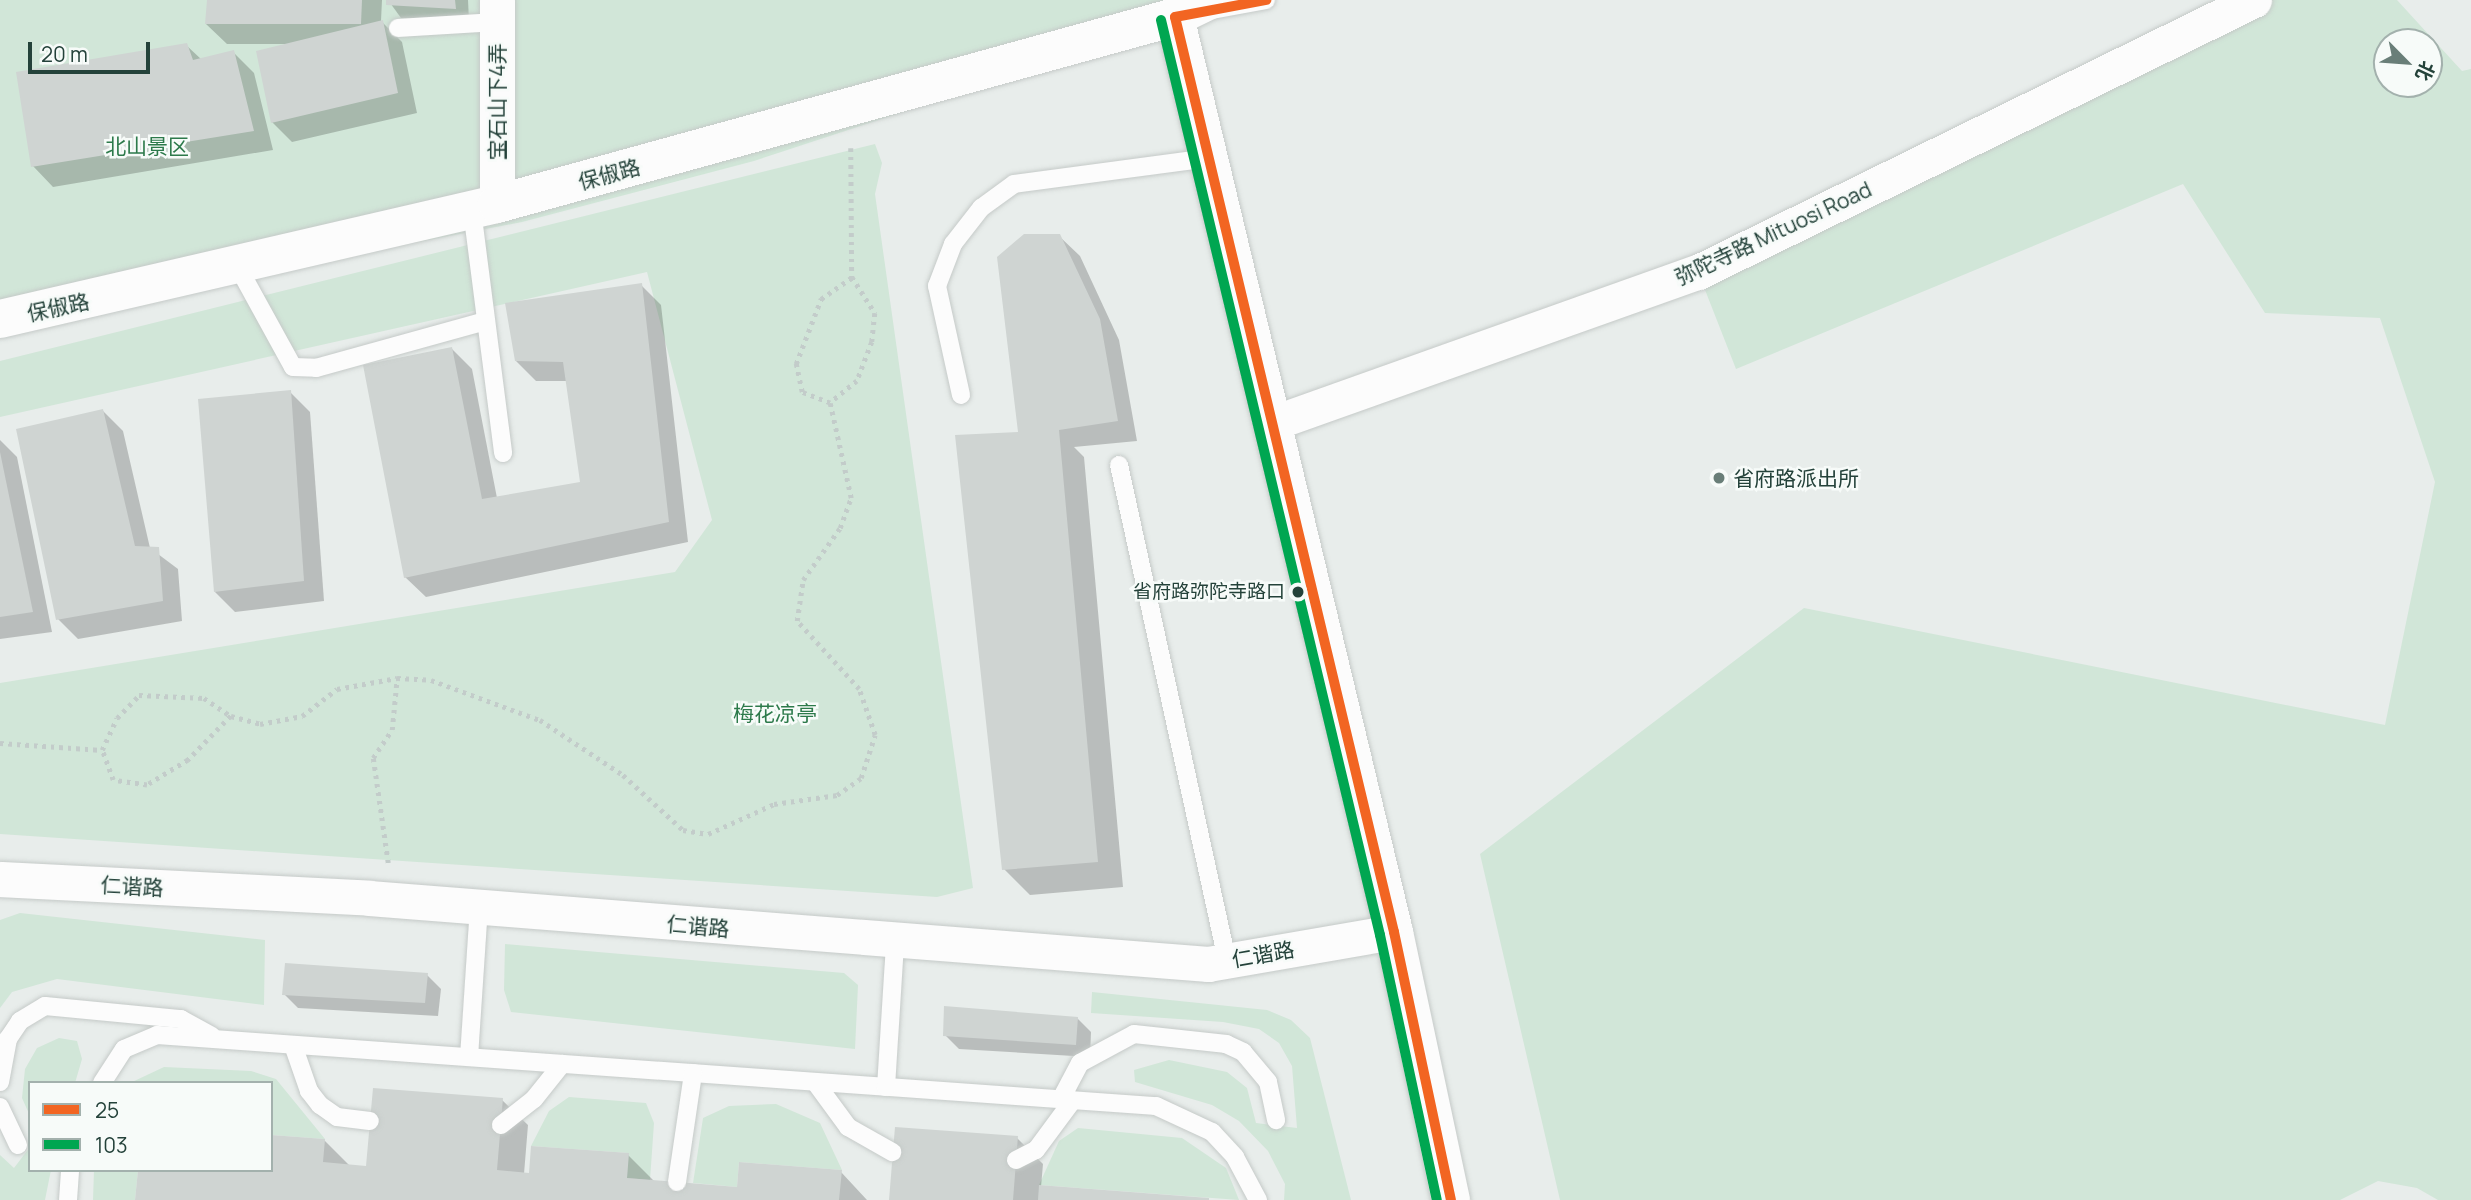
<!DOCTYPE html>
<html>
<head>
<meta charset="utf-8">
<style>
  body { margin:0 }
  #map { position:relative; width:2471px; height:1200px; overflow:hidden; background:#e8edeb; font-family:Manrope,"Noto Sans SC",sans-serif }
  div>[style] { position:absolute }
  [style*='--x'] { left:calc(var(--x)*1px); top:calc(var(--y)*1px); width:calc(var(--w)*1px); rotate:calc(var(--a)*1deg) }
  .green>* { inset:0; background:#d1e6d8 }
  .shadow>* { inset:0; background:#0003 }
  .building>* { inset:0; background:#cfd4d2 }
  .path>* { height:4.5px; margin-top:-2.25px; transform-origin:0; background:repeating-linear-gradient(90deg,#c3ccca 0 3.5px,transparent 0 8.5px) }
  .roads { filter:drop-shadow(0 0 2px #c5cac8) drop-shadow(0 0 2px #c5cac8) }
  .lane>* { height:18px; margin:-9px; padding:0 9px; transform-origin:9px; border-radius:9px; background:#fcfcfc }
  .street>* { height:35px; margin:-17.5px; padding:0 17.5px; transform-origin:17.5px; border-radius:17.5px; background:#fcfcfc }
  .secondary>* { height:38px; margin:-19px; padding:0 19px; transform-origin:19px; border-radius:19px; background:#fcfcfc }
  .bus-1>* { height:10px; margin:-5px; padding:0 5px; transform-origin:5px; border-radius:5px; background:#f26522 }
  .bus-2>* { height:10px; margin:-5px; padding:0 5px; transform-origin:5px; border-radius:5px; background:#00a651 }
  .dots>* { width:19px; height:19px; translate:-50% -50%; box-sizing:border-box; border:4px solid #f7fbf9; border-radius:50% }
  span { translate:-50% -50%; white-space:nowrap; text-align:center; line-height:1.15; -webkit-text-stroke:5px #f7fbf9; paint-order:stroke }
  .bus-label { font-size:19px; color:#24423a }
  .right { translate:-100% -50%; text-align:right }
  .street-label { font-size:21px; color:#24423a }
  .park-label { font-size:21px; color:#2d7a4b }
  .poi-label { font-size:21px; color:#24423a }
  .left { translate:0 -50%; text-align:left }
  .legend { position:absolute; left:28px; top:1081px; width:245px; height:91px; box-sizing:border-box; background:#f7fbf9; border:2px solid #a3b1ad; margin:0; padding:9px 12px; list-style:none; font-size:21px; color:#24423a }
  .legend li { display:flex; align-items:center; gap:14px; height:35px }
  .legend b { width:35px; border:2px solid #a3b1ad }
  .north { position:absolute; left:2373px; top:28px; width:70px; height:70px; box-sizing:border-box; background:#f7fbf9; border:2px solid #a3b1ad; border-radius:50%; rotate:115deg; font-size:19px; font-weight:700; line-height:28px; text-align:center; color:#24423a }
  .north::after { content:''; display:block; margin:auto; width:24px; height:32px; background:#697e78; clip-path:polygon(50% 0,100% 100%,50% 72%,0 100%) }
  .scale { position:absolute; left:28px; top:42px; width:122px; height:32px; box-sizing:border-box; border:4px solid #24423a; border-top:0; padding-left:9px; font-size:21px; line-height:24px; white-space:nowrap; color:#24423a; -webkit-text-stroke:5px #f7fbf9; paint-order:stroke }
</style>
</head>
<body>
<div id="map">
  <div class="green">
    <div style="clip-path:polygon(0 0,1244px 0,754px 161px,522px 222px,0 323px)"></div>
    <div style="clip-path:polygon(evenodd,2254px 0,2397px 0,2462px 71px,2471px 69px,2471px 1200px,2438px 1200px,2417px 1188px,2378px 1181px,2340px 1200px,1560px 1200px,1480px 854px,1804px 608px,2385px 725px,2435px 482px,2380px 318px,2265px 313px,2183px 184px,1736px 369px,1698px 272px,2254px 0,2387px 42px,2429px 42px,2429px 84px,2387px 84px,2387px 42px)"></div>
    <div style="clip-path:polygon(875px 144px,882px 163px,875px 194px,973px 888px,937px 897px,0 834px,0 683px,675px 572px,712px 520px,647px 272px,0 417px,0 361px)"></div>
    <div style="clip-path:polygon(20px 913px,265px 940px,264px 1005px,57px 979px,12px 992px,0 1008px,0 920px)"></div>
    <div style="clip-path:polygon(505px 944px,844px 973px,858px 985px,855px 1049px,511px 1012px,504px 990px)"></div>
    <div style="clip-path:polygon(1092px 992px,1267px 1010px,1291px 1020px,1310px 1038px,1351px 1200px,1284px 1200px,1285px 1184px,1268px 1151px,1239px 1121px,1212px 1105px,1135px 1082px,1134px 1070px,1169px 1060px,1227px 1072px,1247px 1088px,1256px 1123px,1297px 1128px,1292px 1066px,1279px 1043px,1259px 1029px,1223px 1022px,1091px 1013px)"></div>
    <div style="clip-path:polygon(59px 1038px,77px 1041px,82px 1059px,75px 1083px,30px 1083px,30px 1116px,22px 1098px,25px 1069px,37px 1048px)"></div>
    <div style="clip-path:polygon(164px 1067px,251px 1071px,276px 1079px,325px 1139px,271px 1135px,271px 1083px,130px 1083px)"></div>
    <div style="clip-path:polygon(569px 1097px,646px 1103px,654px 1123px,650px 1180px,627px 1178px,628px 1153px,531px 1146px,549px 1111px)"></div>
    <div style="clip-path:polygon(776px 1104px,820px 1123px,842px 1170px,739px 1162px,737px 1187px,693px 1183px,703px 1118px,729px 1106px)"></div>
    <div style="clip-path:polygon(1078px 1128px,1182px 1138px,1226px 1168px,1239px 1200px,1039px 1185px,1059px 1141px)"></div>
    <div style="clip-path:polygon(30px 1147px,30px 1170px,51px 1170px,45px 1200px,0 1200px,0 1155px,14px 1168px)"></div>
    <div style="clip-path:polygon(94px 1170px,138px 1170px,135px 1200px,93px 1200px)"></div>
  </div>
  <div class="shadow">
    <div style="clip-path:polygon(208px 0,382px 0,381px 21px,402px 42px,417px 113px,292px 142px,272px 122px,286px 44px,227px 44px,206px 24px)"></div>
    <div style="clip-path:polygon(388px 0,468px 0,469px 21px,401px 18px)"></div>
    <div style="clip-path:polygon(186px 45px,202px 60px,233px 52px,254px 73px,273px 150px,53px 187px,33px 166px)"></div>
    <div style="clip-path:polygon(1059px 236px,1080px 256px,1119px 340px,1137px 441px,1074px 447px,1084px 457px,1123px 887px,1030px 895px,1004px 869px,1022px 434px)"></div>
    <div style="clip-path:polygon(641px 285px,661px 305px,688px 542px,426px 597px,405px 577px,452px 349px,472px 369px,497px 498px,582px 484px,568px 381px,536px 381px,516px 361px)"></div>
    <div style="clip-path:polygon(290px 392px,310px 412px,324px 601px,235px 612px,215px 592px)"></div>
    <div style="clip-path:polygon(103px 411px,123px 431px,150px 548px,178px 569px,182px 621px,78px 639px,58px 619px)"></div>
    <div style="clip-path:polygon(0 440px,17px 457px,52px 632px,0 639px)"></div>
    <div style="clip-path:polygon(427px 975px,441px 989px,438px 1016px,298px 1008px,284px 994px)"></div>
    <div style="clip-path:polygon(1077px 1018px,1091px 1032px,1090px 1057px,959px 1049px,945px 1035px)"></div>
    <div style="clip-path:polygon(502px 1100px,528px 1125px,524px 1174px,628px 1155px,654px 1181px,739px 1189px,841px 1172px,867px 1200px,137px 1200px,271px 1170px,324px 1140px,350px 1166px,368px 1168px)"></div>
    <div style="clip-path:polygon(1017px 1138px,1043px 1164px,1041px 1187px,1205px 1200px,890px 1200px)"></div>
  </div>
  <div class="building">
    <div style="clip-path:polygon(207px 0,362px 0,361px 24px,205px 24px)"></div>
    <div style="clip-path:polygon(386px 0,455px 0,456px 9px,386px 5px)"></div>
    <div style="clip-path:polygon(383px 20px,398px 93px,271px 123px,256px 51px)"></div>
    <div style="clip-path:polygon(187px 43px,193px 60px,234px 50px,254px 131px,31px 167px,16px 72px)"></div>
    <div style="clip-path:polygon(1024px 234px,1060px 234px,1100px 319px,1118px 421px,1059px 430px,1098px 862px,1002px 870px,955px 435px,1018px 432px,997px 257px)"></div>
    <div style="clip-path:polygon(642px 283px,669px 522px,404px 578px,363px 365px,452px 347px,482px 499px,580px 482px,563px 362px,515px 361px,505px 303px)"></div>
    <div style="clip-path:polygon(291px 390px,304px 581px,214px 592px,198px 399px)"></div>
    <div style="clip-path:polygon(103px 409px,135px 546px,159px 547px,163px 601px,56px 620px,16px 429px)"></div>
    <div style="clip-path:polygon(0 452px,33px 612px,0 617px)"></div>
    <div style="clip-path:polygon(285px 963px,428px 973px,425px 1003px,282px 995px)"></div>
    <div style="clip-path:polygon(944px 1006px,1078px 1017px,1076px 1045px,943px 1036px)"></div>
    <div style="clip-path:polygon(373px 1088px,503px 1098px,497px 1170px,529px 1173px,531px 1146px,629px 1153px,627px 1178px,677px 1182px,737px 1187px,739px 1162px,842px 1170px,839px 1200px,135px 1200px,138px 1170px,271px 1170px,271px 1135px,325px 1139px,323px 1162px,366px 1166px)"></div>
    <div style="clip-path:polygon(895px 1127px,1018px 1136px,1013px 1200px,889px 1200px)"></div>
    <div style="clip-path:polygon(1039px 1185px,1209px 1198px,1209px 1200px,1038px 1200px)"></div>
  </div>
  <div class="path">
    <div style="--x:851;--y:148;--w:129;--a:89.6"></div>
    <div style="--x:852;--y:277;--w:43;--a:57.4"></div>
    <div style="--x:875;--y:313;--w:29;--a:96"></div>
    <div style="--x:872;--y:342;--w:42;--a:111"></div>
    <div style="--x:857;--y:381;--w:35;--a:141"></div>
    <div style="--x:830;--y:403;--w:30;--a:-159"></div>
    <div style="--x:802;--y:392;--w:29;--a:-102"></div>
    <div style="--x:796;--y:364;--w:70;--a:-69"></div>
    <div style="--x:821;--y:299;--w:38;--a:-35"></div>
    <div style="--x:231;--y:716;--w:62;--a:134.3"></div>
    <div style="--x:188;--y:760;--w:48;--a:148.6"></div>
    <div style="--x:147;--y:785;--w:34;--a:-172"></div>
    <div style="--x:113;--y:780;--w:32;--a:-110"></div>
    <div style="--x:102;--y:750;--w:35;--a:-65"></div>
    <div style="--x:117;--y:718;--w:32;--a:-46"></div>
    <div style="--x:139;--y:695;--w:65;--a:2.6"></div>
    <div style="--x:204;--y:698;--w:32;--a:34"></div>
    <div style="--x:231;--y:716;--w:30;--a:15"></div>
    <div style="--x:260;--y:724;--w:43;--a:-10.8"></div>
    <div style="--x:302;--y:716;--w:44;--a:-37.6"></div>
    <div style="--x:337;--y:689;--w:61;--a:-10.4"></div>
    <div style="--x:397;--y:678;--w:34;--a:3"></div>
    <div style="--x:431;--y:680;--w:116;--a:20.2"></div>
    <div style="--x:540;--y:720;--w:100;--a:33.5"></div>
    <div style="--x:623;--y:775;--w:81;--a:42.5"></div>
    <div style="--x:683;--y:830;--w:25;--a:9"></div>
    <div style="--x:708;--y:834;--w:72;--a:-24.4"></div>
    <div style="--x:774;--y:804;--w:64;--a:-8.1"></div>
    <div style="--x:837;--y:795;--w:29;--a:-35"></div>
    <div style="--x:861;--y:778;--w:45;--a:-72"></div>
    <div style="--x:875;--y:735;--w:49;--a:-109.2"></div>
    <div style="--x:859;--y:689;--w:92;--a:-132.4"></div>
    <div style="--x:797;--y:621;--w:41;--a:-81.7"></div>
    <div style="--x:803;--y:580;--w:64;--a:-54.6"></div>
    <div style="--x:840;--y:528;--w:32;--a:-70"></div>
    <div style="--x:851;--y:498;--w:97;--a:-102.5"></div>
    <div style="--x:0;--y:743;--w:102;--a:3.9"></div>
    <div style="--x:388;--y:863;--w:106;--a:-98.1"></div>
    <div style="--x:373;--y:758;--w:34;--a:-56"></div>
    <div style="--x:392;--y:730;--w:52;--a:-84.5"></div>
  </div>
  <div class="roads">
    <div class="lane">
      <div style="--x:1206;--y:11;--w:61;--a:-10.4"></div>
      <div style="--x:398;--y:28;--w:98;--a:-3.5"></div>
      <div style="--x:472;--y:210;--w:245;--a:82.7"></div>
      <div style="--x:238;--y:267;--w:114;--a:61.2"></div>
      <div style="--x:293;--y:367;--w:23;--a:2"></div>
      <div style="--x:316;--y:368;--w:176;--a:-15.5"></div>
      <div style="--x:961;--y:395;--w:112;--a:-102.4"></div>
      <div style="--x:937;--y:286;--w:45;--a:-69.1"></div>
      <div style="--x:953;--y:244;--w:46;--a:-52.1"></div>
      <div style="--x:981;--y:208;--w:41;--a:-36"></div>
      <div style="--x:1014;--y:184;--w:197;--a:-7.6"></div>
      <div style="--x:1119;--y:465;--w:507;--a:77.69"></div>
      <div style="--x:293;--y:1045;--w:49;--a:70.8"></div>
      <div style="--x:309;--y:1091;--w:18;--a:52"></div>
      <div style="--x:320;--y:1105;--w:21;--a:35"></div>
      <div style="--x:337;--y:1117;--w:33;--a:7"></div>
      <div style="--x:469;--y:1057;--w:149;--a:-86.2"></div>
      <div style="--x:0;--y:1082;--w:44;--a:-79.5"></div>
      <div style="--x:8;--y:1039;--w:22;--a:-56"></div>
      <div style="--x:20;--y:1021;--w:29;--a:-31"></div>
      <div style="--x:45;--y:1006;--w:137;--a:5.5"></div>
      <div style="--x:181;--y:1019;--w:35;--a:29"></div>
      <div style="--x:815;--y:1082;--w:56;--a:53.7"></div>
      <div style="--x:848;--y:1127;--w:51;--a:29.6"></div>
      <div style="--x:102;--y:1083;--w:40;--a:-57.1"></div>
      <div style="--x:124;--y:1049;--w:36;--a:-23"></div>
      <div style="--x:157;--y:1035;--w:1002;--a:4.07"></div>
      <div style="--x:1156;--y:1106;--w:62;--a:24.9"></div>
      <div style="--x:1212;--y:1132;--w:34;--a:47"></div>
      <div style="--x:1235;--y:1157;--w:49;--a:61.9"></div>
      <div style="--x:886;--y:1087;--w:145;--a:-86.4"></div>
      <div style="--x:1061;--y:1099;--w:41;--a:-62.2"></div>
      <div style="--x:1080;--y:1063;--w:61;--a:-28.2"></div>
      <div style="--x:1134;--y:1034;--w:93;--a:6.2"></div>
      <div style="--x:1226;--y:1044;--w:19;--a:25"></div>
      <div style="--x:1243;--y:1052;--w:39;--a:50"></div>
      <div style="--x:1268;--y:1082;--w:39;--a:78"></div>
      <div style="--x:0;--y:1107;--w:42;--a:64.7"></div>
      <div style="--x:501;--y:1125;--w:42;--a:-38.2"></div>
      <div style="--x:534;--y:1099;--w:45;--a:-51.3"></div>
      <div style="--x:1016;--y:1160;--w:22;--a:-27"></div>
      <div style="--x:1036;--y:1150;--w:62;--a:-53.5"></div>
      <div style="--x:677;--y:1182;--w:110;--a:-81.6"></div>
      <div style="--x:68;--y:1200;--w:30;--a:-86"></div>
    </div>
    <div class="street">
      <div style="--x:497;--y:0;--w:204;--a:90"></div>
      <div style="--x:1273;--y:423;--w:451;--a:-19.6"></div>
      <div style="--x:1698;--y:272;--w:619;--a:-26.07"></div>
      <div style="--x:0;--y:879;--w:369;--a:2.9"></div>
      <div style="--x:369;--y:898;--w:842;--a:4.5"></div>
      <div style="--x:1208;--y:964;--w:189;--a:-9.8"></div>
    </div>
    <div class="secondary">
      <div style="--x:1175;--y:17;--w:941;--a:76.54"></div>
      <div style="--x:1394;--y:932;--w:274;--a:78"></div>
      <div style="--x:0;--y:319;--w:510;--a:-13.03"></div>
      <div style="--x:497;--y:204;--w:703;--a:-15.42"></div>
      <div style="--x:1175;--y:17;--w:39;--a:-26"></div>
    </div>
  </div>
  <div class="bus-1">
    <div style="--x:1175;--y:17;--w:941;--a:76.54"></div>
    <div style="--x:1394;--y:932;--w:274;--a:78"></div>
    <div style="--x:1175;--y:17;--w:93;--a:-10.6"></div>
  </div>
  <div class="bus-2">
    <div style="--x:1161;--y:20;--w:941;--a:76.54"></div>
    <div style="--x:1380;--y:935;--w:271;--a:77.9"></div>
  </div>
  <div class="dots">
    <div style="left:1719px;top:478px;background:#697e78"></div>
    <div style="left:1298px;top:592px;background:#24423a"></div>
  </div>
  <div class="bus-label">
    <span class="right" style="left:1285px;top:592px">省府路弥陀寺路口</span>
  </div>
  <div class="street-label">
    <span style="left:497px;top:102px;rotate:-90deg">宝石山下4弄</span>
    <span style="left:609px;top:174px;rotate:-15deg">保俶路</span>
    <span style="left:1773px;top:233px;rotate:-25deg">弥陀寺路 Mituosi Road</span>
    <span style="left:58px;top:307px;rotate:-12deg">保俶路</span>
    <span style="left:132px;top:886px;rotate:3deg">仁谐路</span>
    <span style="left:698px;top:926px;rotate:5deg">仁谐路</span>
    <span style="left:1263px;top:954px;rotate:-10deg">仁谐路</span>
  </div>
  <div class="park-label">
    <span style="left:147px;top:146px">北山景区</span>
    <span style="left:775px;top:713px">梅花凉亭</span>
  </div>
  <div class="poi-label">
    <span class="left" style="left:1733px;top:478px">省府路派出所</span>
  </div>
  <ul class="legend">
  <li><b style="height:9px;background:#f26522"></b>25</li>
  <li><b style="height:9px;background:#00a651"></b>103</li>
  </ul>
  <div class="north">北</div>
  <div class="scale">20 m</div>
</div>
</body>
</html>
